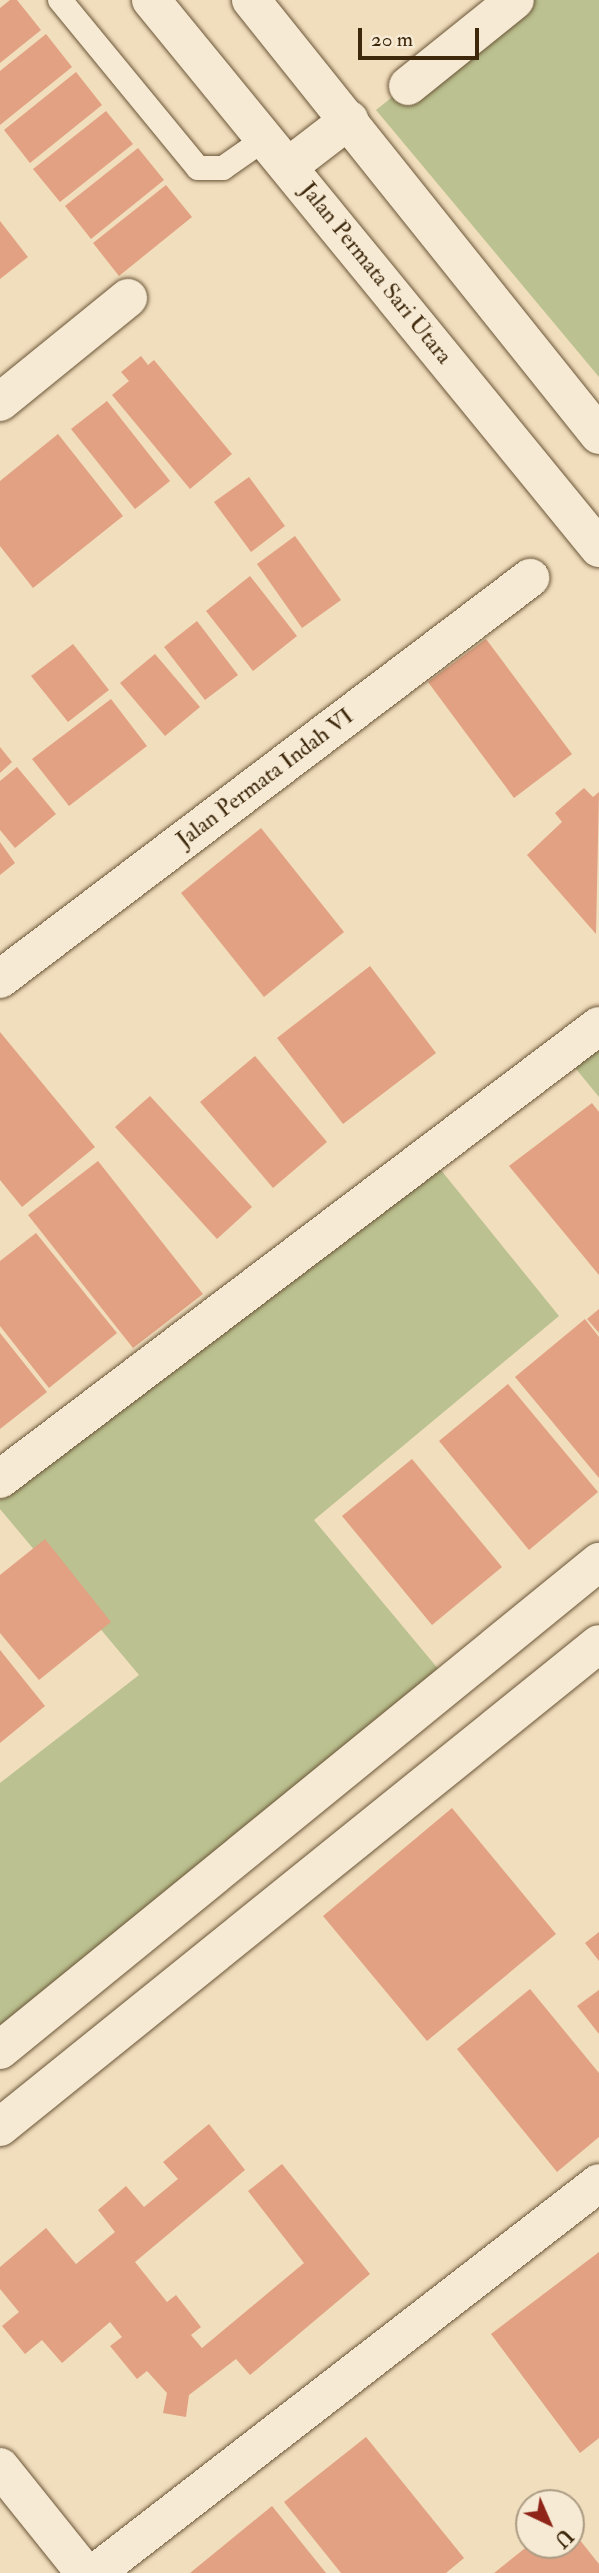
<!DOCTYPE html>
<html>
<head>
<meta charset="utf-8">
<style>
  body { margin:0 }
  #map { position:relative; width:599px; height:2573px; overflow:hidden; background:#f1debd; font-family:"IM FELL Double Pica",serif }
  div>[style] { position:absolute }
  [style*='--x'] { left:calc(var(--x)*1px); top:calc(var(--y)*1px); width:calc(var(--w)*1px); rotate:calc(var(--a)*1deg) }
  .green>* { inset:0; background:#bbc190 }
  .building>* { inset:0; background:#e1a182 }
  .roads { filter:drop-shadow(0 0 2px #6b5638) drop-shadow(0 0 2px #6b5638) }
  .lane>* { height:24px; margin:-12px; padding:0 12px; transform-origin:12px; border-radius:12px; background:#f6ead4 }
  .street>* { height:38px; margin:-19px; padding:0 19px; transform-origin:19px; border-radius:19px; background:#f6ead4 }
  .secondary>* { height:38px; margin:-19px; padding:0 19px; transform-origin:19px; border-radius:19px; background:#f6ead4 }
  span { translate:-50% -50%; white-space:nowrap; text-align:center; line-height:1.15; -webkit-text-stroke:5px #f6ead4; paint-order:stroke }
  .street-label { font-size:23px; color:#3e280c }
  .north { position:absolute; left:515px; top:2489px; width:70px; height:70px; box-sizing:border-box; background:#f6ead4; border:2px solid #ac9c84; border-radius:50%; rotate:136deg; font-size:19px; font-weight:700; line-height:28px; text-align:center; color:#3e280c }
  .north::after { content:''; display:block; margin:auto; width:24px; height:32px; background:#8f2418; clip-path:polygon(50% 0,100% 100%,50% 72%,0 100%) }
  .scale { position:absolute; left:358px; top:28px; width:121px; height:32px; box-sizing:border-box; border:4px solid #3e280c; border-top:0; padding-left:9px; font-size:21px; line-height:24px; white-space:nowrap; color:#3e280c; -webkit-text-stroke:5px #f6ead4; paint-order:stroke }
</style>
</head>
<body>
<div id="map">
  <div class="green">
    <div style="clip-path:polygon(513px 0,599px 0,599px 377px,376px 110px)"></div>
    <div style="clip-path:polygon(599px 1026px,599px 1097px,563px 1053px)"></div>
    <div style="clip-path:polygon(428px 1154px,559px 1316px,314px 1520px,450px 1683px,0 2050px,0 1783px,139px 1675px,0 1509px,0 1479px)"></div>
  </div>
  <div class="building">
    <div style="clip-path:polygon(10px 0,17px 0,41px 30px,0 63px,0 8px)"></div>
    <div style="clip-path:polygon(46px 34px,72px 67px,0 125px,0 71px)"></div>
    <div style="clip-path:polygon(76px 72px,102px 105px,30px 163px,4px 130px)"></div>
    <div style="clip-path:polygon(106px 111px,133px 144px,60px 202px,33px 169px)"></div>
    <div style="clip-path:polygon(138px 148px,164px 180px,91px 239px,65px 206px)"></div>
    <div style="clip-path:polygon(166px 185px,192px 217px,119px 276px,93px 243px)"></div>
    <div style="clip-path:polygon(0 221px,28px 257px,0 279px)"></div>
    <div style="clip-path:polygon(141px 356px,148px 365px,154px 360px,232px 454px,190px 489px,112px 395px,129px 381px,121px 372px)"></div>
    <div style="clip-path:polygon(107px 401px,170px 481px,135px 509px,71px 429px)"></div>
    <div style="clip-path:polygon(58px 434px,123px 516px,33px 588px,0 546px,0 481px)"></div>
    <div style="clip-path:polygon(249px 477px,285px 526px,251px 552px,214px 502px)"></div>
    <div style="clip-path:polygon(295px 536px,341px 600px,302px 628px,257px 564px)"></div>
    <div style="clip-path:polygon(250px 576px,297px 636px,253px 671px,206px 611px)"></div>
    <div style="clip-path:polygon(197px 621px,238px 675px,205px 700px,164px 647px)"></div>
    <div style="clip-path:polygon(486px 639px,572px 754px,514px 798px,428px 682px)"></div>
    <div style="clip-path:polygon(73px 644px,109px 690px,68px 722px,31px 676px)"></div>
    <div style="clip-path:polygon(155px 654px,200px 707px,165px 736px,120px 683px)"></div>
    <div style="clip-path:polygon(111px 699px,147px 746px,69px 806px,32px 759px)"></div>
    <div style="clip-path:polygon(0 747px,12px 762px,0 773px)"></div>
    <div style="clip-path:polygon(17px 767px,56px 814px,15px 848px,0 830px,0 781px)"></div>
    <div style="clip-path:polygon(584px 788px,593px 797px,599px 792px,596px 934px,527px 855px,562px 822px,555px 813px)"></div>
    <div style="clip-path:polygon(261px 828px,344px 932px,264px 997px,181px 893px)"></div>
    <div style="clip-path:polygon(0 842px,15px 863px,0 875px)"></div>
    <div style="clip-path:polygon(370px 966px,436px 1053px,343px 1124px,277px 1038px)"></div>
    <div style="clip-path:polygon(0 1032px,95px 1147px,22px 1207px,0 1180px)"></div>
    <div style="clip-path:polygon(255px 1056px,327px 1142px,273px 1188px,200px 1102px)"></div>
    <div style="clip-path:polygon(150px 1096px,252px 1207px,217px 1239px,115px 1127px)"></div>
    <div style="clip-path:polygon(592px 1103px,599px 1112px,599px 1275px,509px 1166px)"></div>
    <div style="clip-path:polygon(98px 1161px,203px 1294px,133px 1348px,28px 1215px)"></div>
    <div style="clip-path:polygon(36px 1233px,117px 1333px,49px 1388px,0 1326px,0 1261px)"></div>
    <div style="clip-path:polygon(599px 1309px,599px 1333px,587px 1319px)"></div>
    <div style="clip-path:polygon(585px 1319px,599px 1337px,599px 1478px,515px 1377px)"></div>
    <div style="clip-path:polygon(0 1333px,47px 1392px,0 1429px)"></div>
    <div style="clip-path:polygon(508px 1384px,598px 1492px,529px 1550px,439px 1441px)"></div>
    <div style="clip-path:polygon(412px 1459px,502px 1567px,432px 1625px,342px 1516px)"></div>
    <div style="clip-path:polygon(45px 1539px,111px 1622px,39px 1680px,0 1633px,0 1575px)"></div>
    <div style="clip-path:polygon(0 1650px,45px 1706px,0 1743px)"></div>
    <div style="clip-path:polygon(452px 1808px,556px 1934px,427px 2041px,323px 1916px)"></div>
    <div style="clip-path:polygon(599px 1932px,599px 1961px,585px 1943px)"></div>
    <div style="clip-path:polygon(530px 1989px,599px 2073px,599px 2137px,557px 2172px,457px 2049px)"></div>
    <div style="clip-path:polygon(599px 1990px,599px 2034px,577px 2006px)"></div>
    <div style="clip-path:polygon(209px 2124px,245px 2170px,135px 2262px,167px 2302px,176px 2295px,201px 2327px,191px 2335px,202px 2348px,304px 2263px,248px 2191px,282px 2164px,370px 2274px,250px 2375px,236px 2359px,189px 2395px,186px 2417px,163px 2413px,167px 2393px,147px 2371px,137px 2379px,110px 2346px,122px 2337px,110px 2322px,62px 2363px,42px 2340px,25px 2354px,2px 2326px,19px 2312px,0 2289px,0 2267px,46px 2228px,76px 2264px,115px 2232px,98px 2210px,126px 2186px,144px 2207px,178px 2179px,163px 2162px)"></div>
    <div style="clip-path:polygon(599px 2252px,599px 2438px,580px 2453px,491px 2334px)"></div>
    <div style="clip-path:polygon(366px 2437px,464px 2558px,446px 2573px,341px 2573px,284px 2502px)"></div>
    <div style="clip-path:polygon(272px 2506px,326px 2573px,190px 2573px)"></div>
    <div style="clip-path:polygon(571px 2529px,599px 2564px,599px 2573px,494px 2573px,529px 2545px,571px 2545px)"></div>
  </div>
  <div class="roads">
    <div class="lane">
      <div style="--x:60;--y:0;--w:217;--a:50.6"></div>
      <div style="--x:198;--y:168;--w:25;--a:0"></div>
      <div style="--x:223;--y:168;--w:52;--a:-34.9"></div>
    </div>
    <div class="street">
      <div style="--x:408;--y:86;--w:137;--a:-38.8"></div>
      <div style="--x:289;--y:166;--w:76;--a:-37.5"></div>
      <div style="--x:0;--y:402;--w:165;--a:-39.1"></div>
      <div style="--x:0;--y:979;--w:665;--a:-37.11"></div>
      <div style="--x:0;--y:1479;--w:751;--a:-37.1"></div>
      <div style="--x:0;--y:2050;--w:773;--a:-39.17"></div>
      <div style="--x:0;--y:2127;--w:769;--a:-38.88"></div>
      <div style="--x:0;--y:2467;--w:136;--a:51.3"></div>
      <div style="--x:95;--y:2573;--w:637;--a:-37.73"></div>
    </div>
    <div class="secondary">
      <div style="--x:151;--y:0;--w:708;--a:50.73"></div>
      <div style="--x:251;--y:0;--w:557;--a:51.34"></div>
    </div>
  </div>
  <div class="street-label">
    <span style="left:376px;top:273px;rotate:51deg">Jalan Permata Sari Utara</span>
    <span style="left:265px;top:778px;rotate:-37deg">Jalan Permata Indah VI</span>
  </div>
  <div class="north">U</div>
  <div class="scale">20 m</div>
</div>
</body>
</html>
